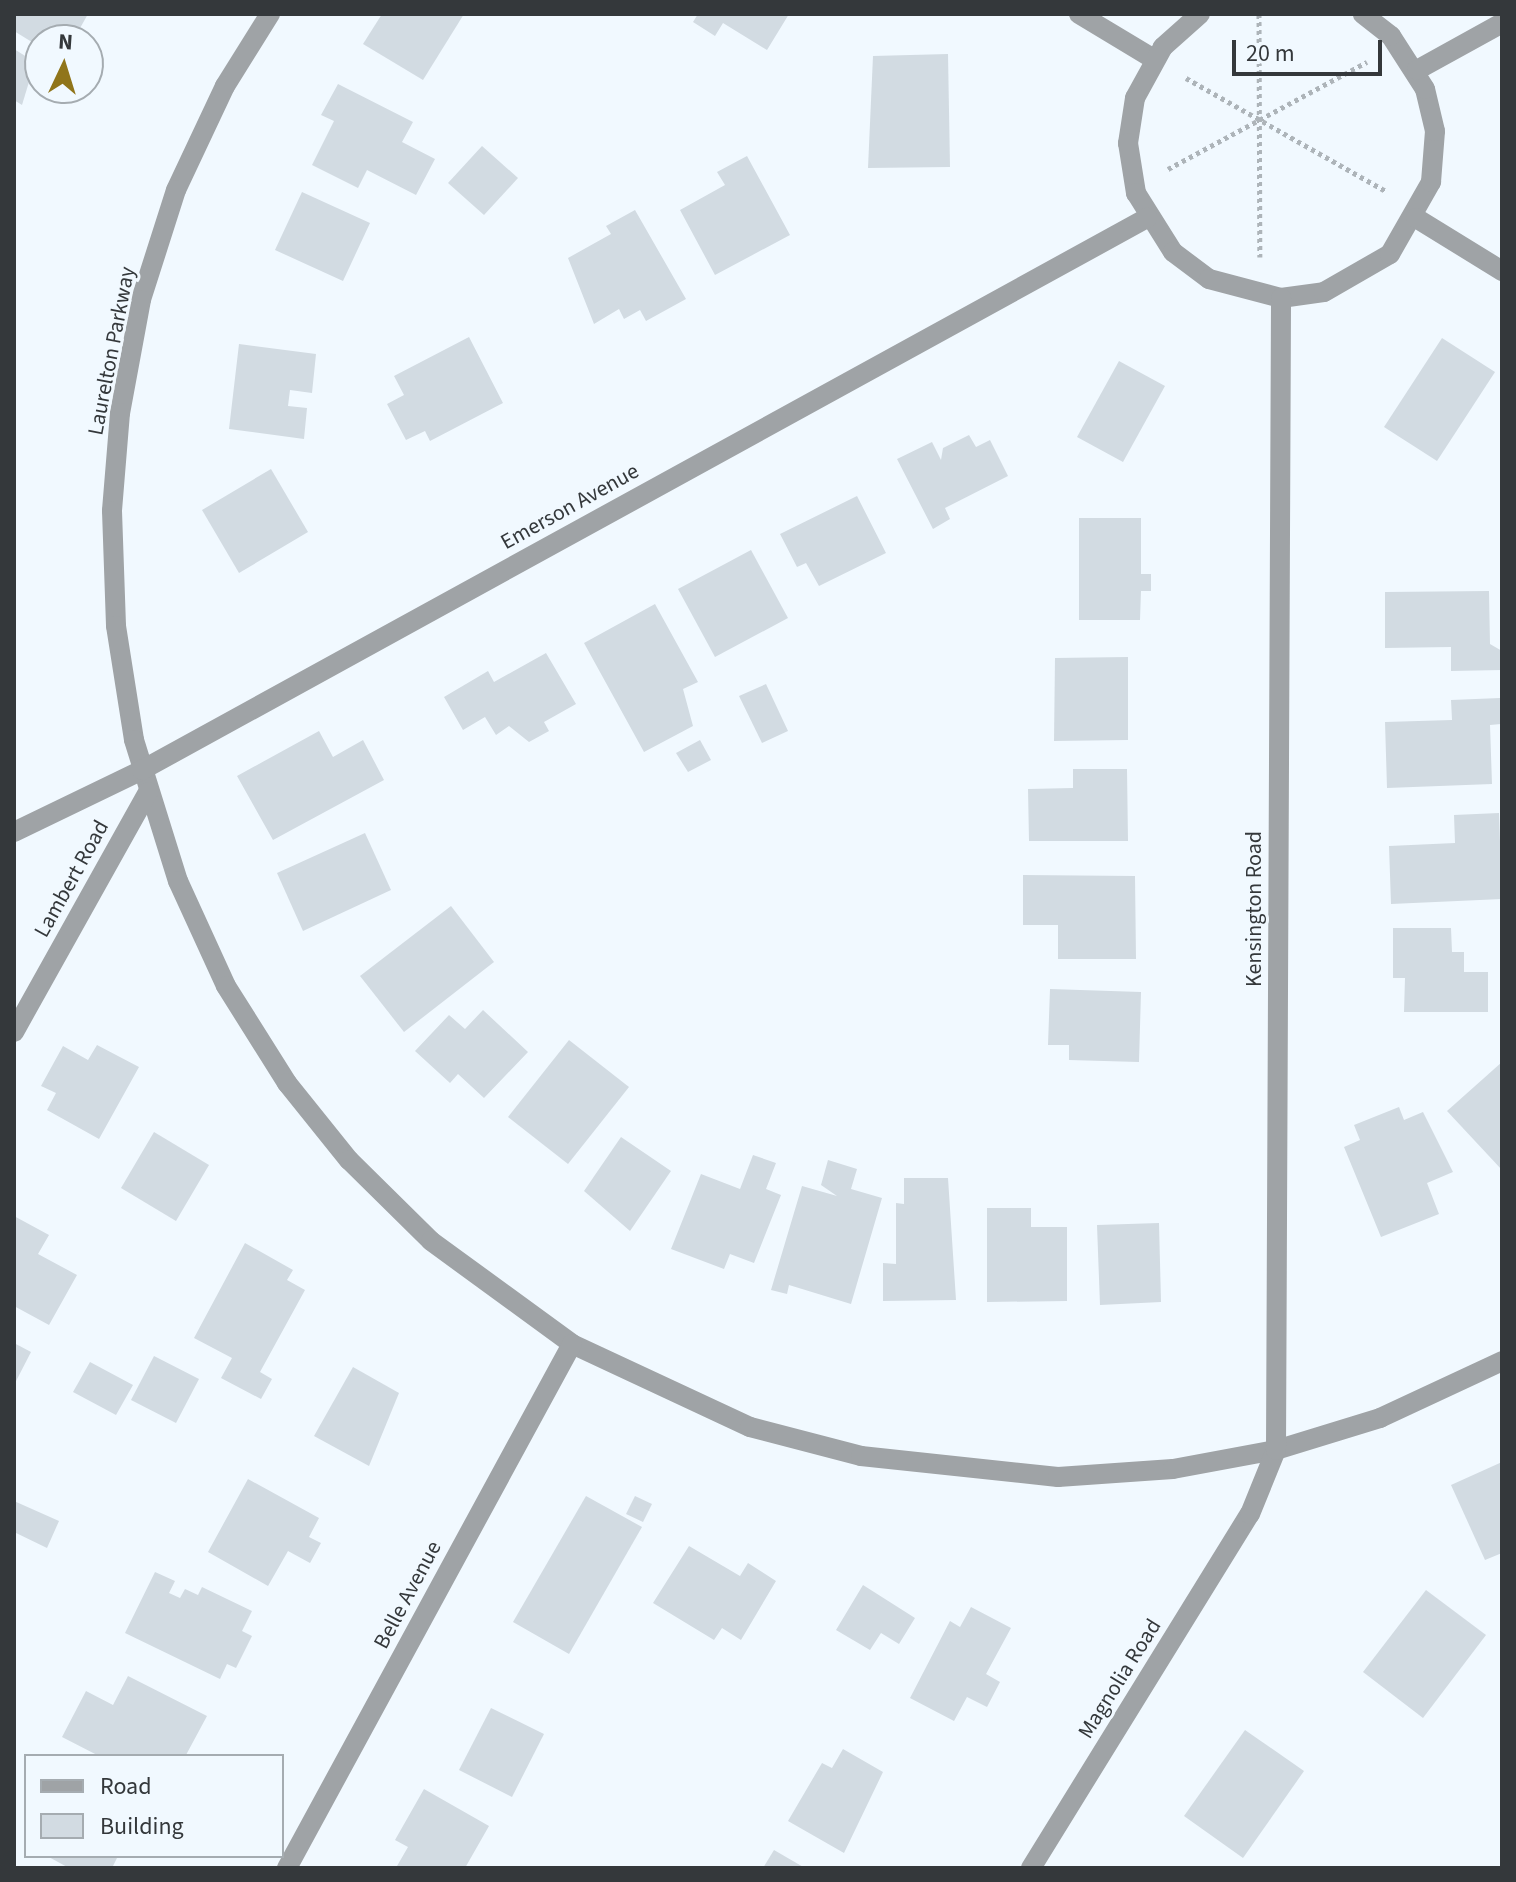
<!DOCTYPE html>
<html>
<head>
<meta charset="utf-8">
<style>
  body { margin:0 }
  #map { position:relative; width:1516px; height:1882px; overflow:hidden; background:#f1f9ff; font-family:"Source Sans 3",sans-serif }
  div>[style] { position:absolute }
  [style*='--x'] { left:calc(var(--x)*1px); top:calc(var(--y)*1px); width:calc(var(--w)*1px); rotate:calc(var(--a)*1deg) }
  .building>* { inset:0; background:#d2dbe2 }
  .path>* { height:5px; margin-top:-2.5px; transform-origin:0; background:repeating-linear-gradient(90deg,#adb4b9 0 4px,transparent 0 8px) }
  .minor>* { height:20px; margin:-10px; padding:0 10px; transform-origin:10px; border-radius:10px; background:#9fa3a6 }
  span { translate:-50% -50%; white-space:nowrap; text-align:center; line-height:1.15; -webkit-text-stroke:6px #f1f9ff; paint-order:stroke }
  .street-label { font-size:22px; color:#34383b }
  .frame { position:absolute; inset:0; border:16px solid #34383b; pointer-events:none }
  .legend { position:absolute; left:24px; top:1754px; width:260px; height:104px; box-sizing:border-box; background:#f1f9ff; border:2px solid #a5acb1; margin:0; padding:10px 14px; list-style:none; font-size:24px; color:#34383b }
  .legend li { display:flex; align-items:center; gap:16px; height:40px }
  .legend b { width:40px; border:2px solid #a5acb1 }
  .north { position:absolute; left:24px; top:24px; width:80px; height:80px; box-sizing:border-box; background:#f1f9ff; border:2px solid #a5acb1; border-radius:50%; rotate:4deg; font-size:22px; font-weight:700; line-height:32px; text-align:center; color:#34383b }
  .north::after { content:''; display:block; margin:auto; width:28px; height:36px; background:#90751a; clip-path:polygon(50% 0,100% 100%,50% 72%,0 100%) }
  .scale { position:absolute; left:1232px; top:40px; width:150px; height:36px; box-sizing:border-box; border:4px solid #34383b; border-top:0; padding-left:10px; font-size:24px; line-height:28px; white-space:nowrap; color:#34383b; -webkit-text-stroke:6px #f1f9ff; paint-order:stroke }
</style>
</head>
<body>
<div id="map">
  <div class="building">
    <div style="clip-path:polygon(14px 14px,88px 14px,75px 37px,67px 32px,62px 40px,40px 40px,40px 47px,14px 31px)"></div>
    <div style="clip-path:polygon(382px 14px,464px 14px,423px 80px,363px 44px)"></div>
    <div style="clip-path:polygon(698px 14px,789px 14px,767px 50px,723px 23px,715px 36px,693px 22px)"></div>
    <div style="clip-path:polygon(14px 49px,35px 62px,22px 105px,14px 100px)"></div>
    <div style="clip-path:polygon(948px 54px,950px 167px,868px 168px,873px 56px)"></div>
    <div style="clip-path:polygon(338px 84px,413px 122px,402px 142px,435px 159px,416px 195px,367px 170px,358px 188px,312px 165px,334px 121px,321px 115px)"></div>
    <div style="clip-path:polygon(482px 146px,518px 178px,484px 215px,448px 183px)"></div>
    <div style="clip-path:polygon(747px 156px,790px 235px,715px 275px,680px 210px,725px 185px,717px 172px)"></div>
    <div style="clip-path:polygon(302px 192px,370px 223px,343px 281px,275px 250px)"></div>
    <div style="clip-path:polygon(635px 210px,686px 299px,646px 321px,640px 310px,624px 319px,619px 309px,594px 324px,568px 258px,611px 234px,606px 226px)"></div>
    <div style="clip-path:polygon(469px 337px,503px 403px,430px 441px,425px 431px,406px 440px,387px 404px,404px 395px,394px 376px)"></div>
    <div style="clip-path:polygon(1442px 338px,1495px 372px,1437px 461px,1384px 427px)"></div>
    <div style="clip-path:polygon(239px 344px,316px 354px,312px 393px,290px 390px,288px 406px,307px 408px,304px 439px,229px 429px)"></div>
    <div style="clip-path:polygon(1119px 361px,1165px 386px,1123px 462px,1077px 437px)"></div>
    <div style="clip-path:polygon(969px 435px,976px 447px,990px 440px,1008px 476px,945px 508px,950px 519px,933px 529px,897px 459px,932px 442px,941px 460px,943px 448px)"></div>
    <div style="clip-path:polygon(271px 469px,308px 532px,239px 573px,202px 510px)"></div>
    <div style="clip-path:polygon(857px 496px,886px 553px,819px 586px,806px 563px,797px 567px,780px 534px)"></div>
    <div style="clip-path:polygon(1079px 518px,1141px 518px,1141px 574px,1151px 574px,1151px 591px,1141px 591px,1140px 620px,1079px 620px)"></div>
    <div style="clip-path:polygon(751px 550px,788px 618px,715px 657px,678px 589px)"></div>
    <div style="clip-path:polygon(1489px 591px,1490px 644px,1502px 651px,1502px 670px,1451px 671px,1451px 647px,1385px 648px,1385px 592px)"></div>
    <div style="clip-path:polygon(655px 604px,698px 682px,683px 689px,693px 726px,644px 752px,584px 643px)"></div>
    <div style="clip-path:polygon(546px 653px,576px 704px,544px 722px,549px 731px,529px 742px,509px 726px,496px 735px,485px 717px,463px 730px,444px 697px,488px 671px,494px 682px)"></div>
    <div style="clip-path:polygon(1128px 657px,1128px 740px,1054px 741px,1055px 658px)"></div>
    <div style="clip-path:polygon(766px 684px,788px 731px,762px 743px,739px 696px)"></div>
    <div style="clip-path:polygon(1500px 698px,1501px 724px,1490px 725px,1492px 784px,1387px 788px,1385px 722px,1452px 720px,1451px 700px)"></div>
    <div style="clip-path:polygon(319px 731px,333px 757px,363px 740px,384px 780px,273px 840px,237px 776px)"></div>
    <div style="clip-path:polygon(700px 740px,711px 760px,688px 772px,676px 753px)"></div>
    <div style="clip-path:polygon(1073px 769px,1127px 769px,1128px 841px,1029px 841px,1028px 789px,1073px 788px)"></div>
    <div style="clip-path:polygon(1499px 813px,1502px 899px,1391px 904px,1389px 846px,1455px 843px,1454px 815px)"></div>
    <div style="clip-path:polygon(365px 833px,391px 890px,303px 931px,277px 873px)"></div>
    <div style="clip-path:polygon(1023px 875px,1135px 876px,1136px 959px,1058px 959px,1058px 925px,1023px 925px)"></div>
    <div style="clip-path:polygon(451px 906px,494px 962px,404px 1032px,360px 976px)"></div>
    <div style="clip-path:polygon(1393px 928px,1451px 928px,1452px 952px,1464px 952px,1464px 972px,1488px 972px,1488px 1012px,1404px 1012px,1405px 978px,1393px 978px)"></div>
    <div style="clip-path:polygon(1050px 989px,1141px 992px,1139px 1062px,1069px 1060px,1069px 1045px,1048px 1045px)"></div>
    <div style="clip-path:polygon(483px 1010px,528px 1052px,484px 1098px,458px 1074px,450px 1083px,415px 1051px,449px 1015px,465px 1029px)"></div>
    <div style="clip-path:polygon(569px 1040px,629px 1087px,568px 1164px,508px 1117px)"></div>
    <div style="clip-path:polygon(97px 1045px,139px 1067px,99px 1139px,47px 1110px,56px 1093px,41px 1086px,63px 1046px,88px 1060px)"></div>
    <div style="clip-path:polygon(1502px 1062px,1502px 1170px,1447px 1111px)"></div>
    <div style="clip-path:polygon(1399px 1107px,1404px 1120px,1423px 1112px,1453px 1172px,1427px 1183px,1439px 1214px,1381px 1237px,1344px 1147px,1360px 1140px,1354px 1125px)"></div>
    <div style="clip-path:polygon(154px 1132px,209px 1165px,176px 1221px,121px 1188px)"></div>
    <div style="clip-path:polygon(621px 1137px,671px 1171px,630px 1231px,584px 1191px)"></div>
    <div style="clip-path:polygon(753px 1155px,776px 1163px,766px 1189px,781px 1195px,754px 1263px,730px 1254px,724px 1269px,671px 1249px,701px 1174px,740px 1189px)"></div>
    <div style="clip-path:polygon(828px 1160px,857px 1169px,851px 1189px,882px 1198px,851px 1304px,789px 1285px,787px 1294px,771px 1290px,802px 1186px,837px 1196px,821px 1185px)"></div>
    <div style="clip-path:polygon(904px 1178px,948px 1178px,956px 1300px,883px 1301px,883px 1263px,896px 1264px,896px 1203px,904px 1204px)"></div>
    <div style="clip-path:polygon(987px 1208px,1031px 1208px,1031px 1227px,1067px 1227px,1067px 1301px,987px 1302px)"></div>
    <div style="clip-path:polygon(14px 1216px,49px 1235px,38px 1254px,77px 1275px,49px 1325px,14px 1306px)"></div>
    <div style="clip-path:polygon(1159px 1223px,1161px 1302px,1100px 1305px,1097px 1225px)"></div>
    <div style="clip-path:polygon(245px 1243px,293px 1270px,287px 1280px,305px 1290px,260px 1372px,272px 1379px,261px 1399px,221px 1378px,232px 1358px,194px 1338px)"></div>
    <div style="clip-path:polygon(14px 1343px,31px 1352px,14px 1385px)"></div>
    <div style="clip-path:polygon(154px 1356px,199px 1379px,176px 1423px,131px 1400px)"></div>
    <div style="clip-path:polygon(90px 1362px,133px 1385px,116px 1415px,73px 1392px)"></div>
    <div style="clip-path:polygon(353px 1367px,399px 1393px,369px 1466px,314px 1436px)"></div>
    <div style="clip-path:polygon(1502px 1462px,1502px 1553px,1485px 1560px,1451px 1485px)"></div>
    <div style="clip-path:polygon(248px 1479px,319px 1518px,309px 1537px,321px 1543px,310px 1563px,288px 1551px,268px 1586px,208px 1552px)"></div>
    <div style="clip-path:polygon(586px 1496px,642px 1527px,569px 1654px,513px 1622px)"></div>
    <div style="clip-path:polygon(635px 1496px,652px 1504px,643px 1522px,626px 1514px)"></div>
    <div style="clip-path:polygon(14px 1501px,59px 1521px,47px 1548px,14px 1532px)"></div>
    <div style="clip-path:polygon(689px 1546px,740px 1576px,748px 1563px,776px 1581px,741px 1640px,722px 1628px,714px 1640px,653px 1603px)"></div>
    <div style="clip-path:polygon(155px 1572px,175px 1581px,169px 1593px,180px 1598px,185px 1589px,198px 1595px,202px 1587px,252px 1611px,242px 1631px,252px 1636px,236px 1668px,227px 1664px,220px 1679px,125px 1633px)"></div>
    <div style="clip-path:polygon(863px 1585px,915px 1618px,899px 1644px,881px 1633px,870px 1650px,836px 1630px)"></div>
    <div style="clip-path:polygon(1426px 1590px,1486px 1635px,1423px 1718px,1363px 1672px)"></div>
    <div style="clip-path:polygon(971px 1607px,1011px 1628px,986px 1674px,1000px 1682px,987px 1707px,967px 1697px,954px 1721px,910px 1698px,950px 1621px,960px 1627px)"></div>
    <div style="clip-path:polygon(128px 1676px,207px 1716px,186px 1755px,99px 1756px,62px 1737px,86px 1691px,113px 1705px)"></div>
    <div style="clip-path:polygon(491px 1708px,544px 1734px,512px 1797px,459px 1770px)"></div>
    <div style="clip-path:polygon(1245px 1730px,1304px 1771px,1243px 1858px,1184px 1816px)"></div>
    <div style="clip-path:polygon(843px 1749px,883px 1772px,844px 1853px,788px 1821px,822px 1763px,832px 1768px)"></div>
    <div style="clip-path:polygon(424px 1789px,489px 1826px,465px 1868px,397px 1866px,408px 1847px,395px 1840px)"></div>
    <div style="clip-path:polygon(774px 1850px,805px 1868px,763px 1868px)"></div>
    <div style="clip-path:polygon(47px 1856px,118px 1856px,112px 1868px,69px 1868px)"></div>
  </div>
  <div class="path">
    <div style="--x:1259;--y:14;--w:243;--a:89.8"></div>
    <div style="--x:1186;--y:78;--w:230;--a:29.5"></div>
    <div style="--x:1168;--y:169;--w:226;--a:-28.3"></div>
  </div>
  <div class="minor">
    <div style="--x:270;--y:14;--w:85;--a:122"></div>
    <div style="--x:225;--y:86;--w:115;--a:115.2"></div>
    <div style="--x:176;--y:190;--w:115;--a:107.7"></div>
    <div style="--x:141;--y:300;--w:115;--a:100.5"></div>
    <div style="--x:120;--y:413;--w:98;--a:94.7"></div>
    <div style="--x:112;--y:511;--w:115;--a:88"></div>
    <div style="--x:116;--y:626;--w:115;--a:81"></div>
    <div style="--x:134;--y:740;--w:148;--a:72.7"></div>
    <div style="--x:178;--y:881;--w:115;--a:65.4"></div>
    <div style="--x:226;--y:986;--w:115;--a:57.8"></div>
    <div style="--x:287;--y:1083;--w:99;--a:51.2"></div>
    <div style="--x:349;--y:1160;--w:115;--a:44.6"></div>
    <div style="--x:431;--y:1241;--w:175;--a:36.1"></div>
    <div style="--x:572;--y:1344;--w:196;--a:25"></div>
    <div style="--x:750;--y:1427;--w:115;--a:14.6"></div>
    <div style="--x:861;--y:1456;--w:198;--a:6.1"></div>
    <div style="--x:1058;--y:1477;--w:115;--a:-4"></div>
    <div style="--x:1173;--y:1469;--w:105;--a:-10.5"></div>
    <div style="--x:1276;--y:1450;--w:109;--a:-17.1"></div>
    <div style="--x:1380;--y:1418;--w:135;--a:-25"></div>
    <div style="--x:1079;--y:14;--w:87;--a:31"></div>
    <div style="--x:1200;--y:14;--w:50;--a:138.3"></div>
    <div style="--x:1163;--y:47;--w:58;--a:118.8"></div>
    <div style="--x:1135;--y:98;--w:46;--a:98.8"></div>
    <div style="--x:1128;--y:143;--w:51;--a:80.9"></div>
    <div style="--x:1136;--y:193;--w:70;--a:57.9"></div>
    <div style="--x:1173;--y:252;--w:45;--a:36.9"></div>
    <div style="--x:1209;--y:279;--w:74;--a:14.8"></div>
    <div style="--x:1281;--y:298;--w:43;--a:-7.9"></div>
    <div style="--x:1324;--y:292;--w:76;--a:-29.9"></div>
    <div style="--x:1390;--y:254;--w:83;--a:-60.3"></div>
    <div style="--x:1431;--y:182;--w:51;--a:-85.5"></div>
    <div style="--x:1435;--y:131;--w:43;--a:-103.4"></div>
    <div style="--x:1425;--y:89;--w:63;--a:-122.7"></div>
    <div style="--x:1391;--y:36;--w:36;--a:-142"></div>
    <div style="--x:1417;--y:70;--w:97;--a:-28.9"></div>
    <div style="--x:1416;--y:218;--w:101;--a:31.6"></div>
    <div style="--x:14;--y:832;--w:142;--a:-25.8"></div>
    <div style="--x:142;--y:770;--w:1147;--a:-28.78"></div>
    <div style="--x:14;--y:1032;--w:275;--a:-60.8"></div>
    <div style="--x:287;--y:1868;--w:596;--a:-61.46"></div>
    <div style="--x:1031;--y:1868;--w:416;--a:-58.3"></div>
    <div style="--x:1250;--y:1514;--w:69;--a:-67.9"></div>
    <div style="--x:1276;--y:1450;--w:1152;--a:-89.75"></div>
  </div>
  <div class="street-label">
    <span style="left:112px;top:351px;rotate:-79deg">Laurelton Parkway</span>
    <span style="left:570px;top:507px;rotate:-29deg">Emerson Avenue</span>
    <span style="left:72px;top:879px;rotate:-61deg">Lambert Road</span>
    <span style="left:1255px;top:909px;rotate:-90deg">Kensington Road</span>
    <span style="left:408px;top:1595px;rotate:-62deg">Belle Avenue</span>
    <span style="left:1120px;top:1679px;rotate:-58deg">Magnolia Road</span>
  </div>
  <div class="frame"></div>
  <ul class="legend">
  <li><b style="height:10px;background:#9fa3a6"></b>Road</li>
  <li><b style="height:22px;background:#d2dbe2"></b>Building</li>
  </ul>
  <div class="north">N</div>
  <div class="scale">20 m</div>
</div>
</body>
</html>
